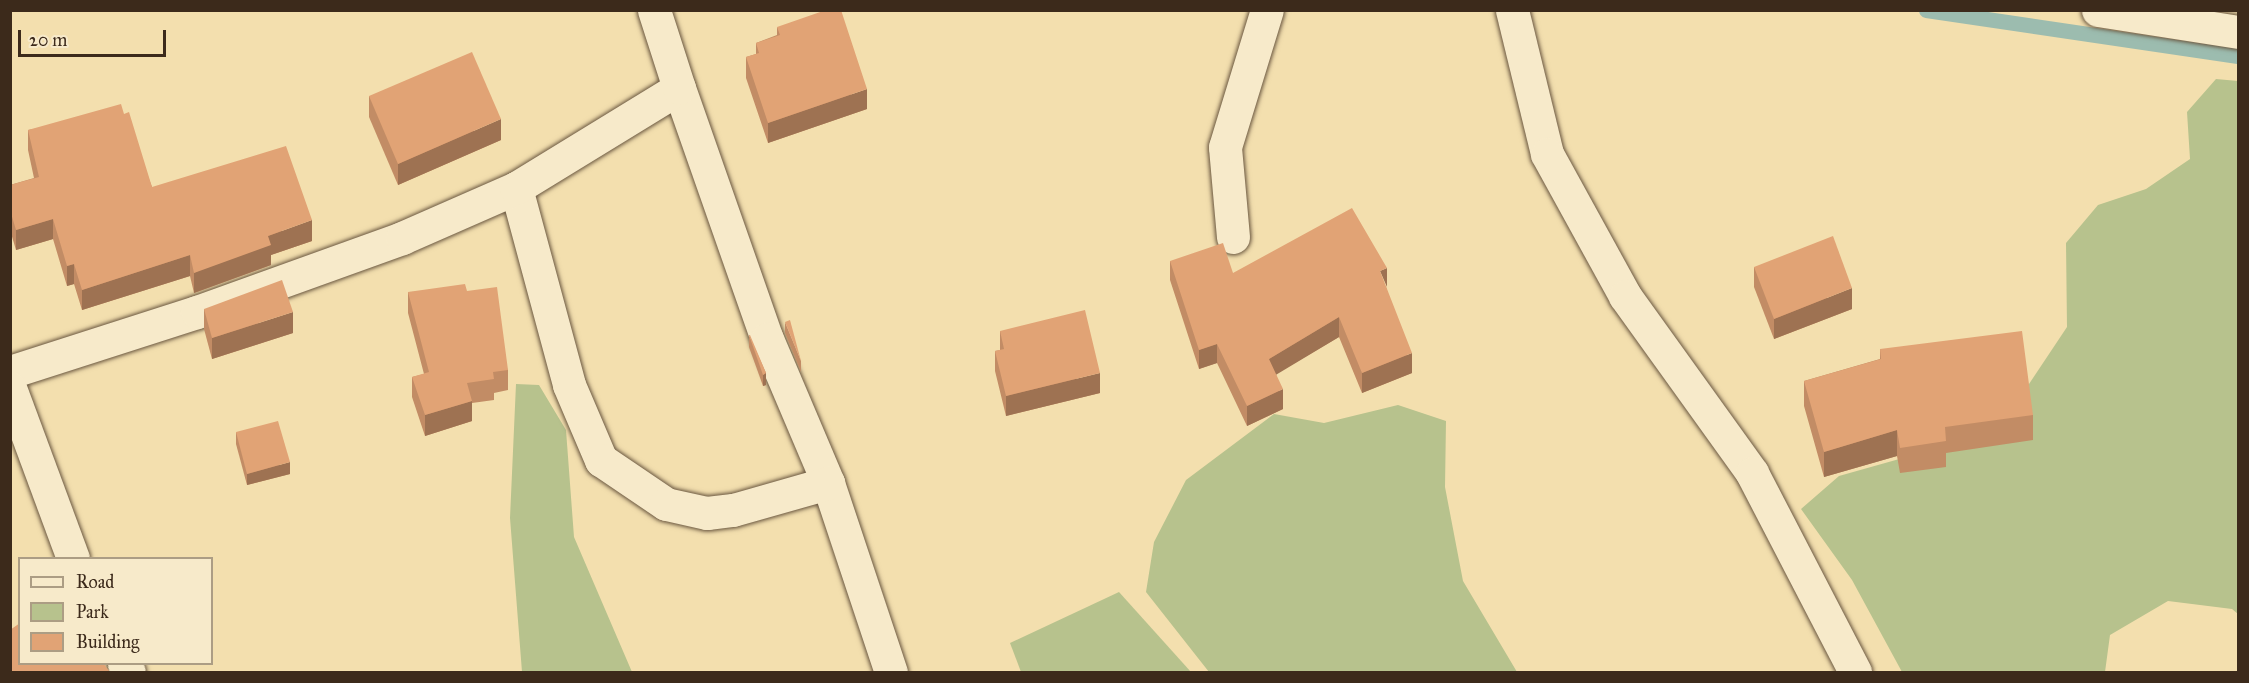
<!DOCTYPE html>
<html>
<head>
<meta charset="utf-8">
<style>
  body { margin:0 }
  #map { position:relative; width:2249px; height:683px; overflow:hidden; background:#f3dfae; font-family:"IM FELL Great Primer",serif }
  div>[style] { position:absolute }
  [style*='--x'] { left:calc(var(--x)*1px); top:calc(var(--y)*1px); width:calc(var(--w)*1px); rotate:calc(var(--a)*1deg) }
  .green>* { inset:0; background:#b7c28d }
  .stream>* { height:15px; margin:-7.5px; padding:0 7.5px; transform-origin:7.5px; border-radius:7.5px; background:#9cbcaf }
  .roads { filter:drop-shadow(0 0 2px #6a5740) drop-shadow(0 0 2px #6a5740) }
  .minor>* { height:33px; margin:-16.5px; padding:0 16.5px; transform-origin:16.5px; border-radius:16.5px; background:#f7eaca }
  .wall>* { inset:0; background:#c28c65 }
  .shaded-wall>* { inset:0; background:#9e7252 }
  .building>* { inset:0; background:#e1a375 }
  span { translate:-50% -50%; white-space:nowrap; text-align:center; line-height:1.15; -webkit-text-stroke:5px #f7eaca; paint-order:stroke }
  .frame { position:absolute; inset:0; border:12px solid #3c2a1b; pointer-events:none }
  .legend { position:absolute; left:18px; top:557px; width:195px; height:108px; box-sizing:border-box; background:#f7eaca; border:2px solid #ac9d84; margin:0; padding:8px 10px; list-style:none; font-size:18px; color:#3c2a1b }
  .legend li { display:flex; align-items:center; gap:12px; height:30px }
  .legend b { width:30px; border:2px solid #ac9d84 }
  .scale { position:absolute; left:18px; top:30px; width:148px; height:27px; box-sizing:border-box; border:3px solid #3c2a1b; border-top:0; padding-left:8px; font-size:18px; line-height:21px; white-space:nowrap; color:#3c2a1b; -webkit-text-stroke:4px #f7eaca; paint-order:stroke }
</style>
</head>
<body>
<div id="map">
  <div class="green">
    <div style="clip-path:polygon(2216px 79px,2238px 81px,2238px 614px,2232px 609px,2168px 601px,2110px 635px,2105px 672px,1902px 672px,1852px 580px,1801px 509px,1839px 476px,1988px 434px,2019px 399px,2067px 327px,2066px 243px,2098px 205px,2146px 189px,2190px 159px,2187px 112px)"></div>
    <div style="clip-path:polygon(516px 384px,539px 385px,566px 430px,574px 537px,632px 672px,522px 672px,510px 518px)"></div>
    <div style="clip-path:polygon(1398px 405px,1446px 421px,1445px 487px,1463px 581px,1517px 672px,1209px 672px,1146px 592px,1154px 542px,1186px 480px,1274px 414px,1324px 423px)"></div>
    <div style="clip-path:polygon(1119px 592px,1191px 672px,1021px 672px,1010px 643px)"></div>
  </div>
  <div class="stream">
    <div style="--x:1926;--y:10;--w:315;--a:8.4"></div>
  </div>
  <div class="roads">
    <div class="minor">
      <div style="--x:1512;--y:10;--w:148;--a:76.3"></div>
      <div style="--x:1547;--y:154;--w:162;--a:61.2"></div>
      <div style="--x:1625;--y:296;--w:218;--a:54.3"></div>
      <div style="--x:1752;--y:473;--w:224;--a:62.6"></div>
      <div style="--x:2098;--y:10;--w:142;--a:8.9"></div>
      <div style="--x:679;--y:88;--w:266;--a:70.7"></div>
      <div style="--x:767;--y:339;--w:156;--a:67"></div>
      <div style="--x:828;--y:483;--w:199;--a:71.6"></div>
      <div style="--x:516;--y:188;--w:204;--a:74.9"></div>
      <div style="--x:569;--y:385;--w:82;--a:66.9"></div>
      <div style="--x:601;--y:460;--w:78;--a:34.1"></div>
      <div style="--x:666;--y:504;--w:42;--a:12.4"></div>
      <div style="--x:707;--y:513;--w:26;--a:-7"></div>
      <div style="--x:733;--y:510;--w:99;--a:-15.9"></div>
      <div style="--x:1233;--y:237;--w:90;--a:-95.1"></div>
      <div style="--x:1225;--y:147;--w:143;--a:-73"></div>
      <div style="--x:10;--y:372;--w:196;--a:-17.8"></div>
      <div style="--x:197;--y:312;--w:218;--a:-19.8"></div>
      <div style="--x:402;--y:238;--w:124;--a:-23.7"></div>
      <div style="--x:516;--y:188;--w:191;--a:-31.5"></div>
      <div style="--x:679;--y:88;--w:82;--a:-107.8"></div>
      <div style="--x:10;--y:388;--w:181;--a:69.7"></div>
      <div style="--x:124;--y:664;--w:9;--a:58"></div>
    </div>
  </div>
  <div class="wall">
    <div style="clip-path:polygon(777px 27px,867px 109px,768px 143px,746px 78px,746px 57px,756px 54px,756px 43px,777px 35px)"></div>
    <div style="clip-path:polygon(369px 96px,501px 140px,398px 185px,369px 117px)"></div>
    <div style="clip-path:polygon(124px 114px,152px 187px,312px 241px,271px 255px,271px 265px,194px 293px,190px 276px,82px 310px,74px 284px,67px 286px,53px 239px,16px 250px,10px 230px,10px 185px,34px 178px,28px 150px,28px 130px)"></div>
    <div style="clip-path:polygon(1170px 261px,1233px 273px,1386px 287px,1412px 373px,1362px 393px,1339px 337px,1276px 374px,1283px 409px,1247px 426px,1217px 363px,1199px 369px,1170px 280px)"></div>
    <div style="clip-path:polygon(1754px 267px,1852px 309px,1774px 339px,1754px 287px)"></div>
    <div style="clip-path:polygon(467px 291px,508px 370px,508px 390px,494px 393px,494px 400px,472px 403px,472px 421px,425px 436px,412px 397px,412px 377px,424px 374px,408px 313px,408px 292px)"></div>
    <div style="clip-path:polygon(204px 309px,293px 333px,212px 359px,204px 329px)"></div>
    <div style="clip-path:polygon(785px 322px,801px 361px,801px 372px,785px 333px)"></div>
    <div style="clip-path:polygon(1000px 331px,1100px 393px,1006px 416px,995px 371px,995px 351px,1000px 350px)"></div>
    <div style="clip-path:polygon(749px 335px,766px 373px,766px 385px,763px 386px,749px 347px)"></div>
    <div style="clip-path:polygon(1880px 349px,2033px 415px,2033px 440px,1946px 453px,1946px 467px,1900px 473px,1897px 456px,1824px 477px,1804px 406px,1804px 381px,1880px 359px)"></div>
    <div style="clip-path:polygon(236px 432px,290px 474px,247px 485px,236px 444px)"></div>
  </div>
  <div class="shaded-wall">
    <div style="clip-path:polygon(867px 89px,867px 109px,768px 143px,768px 123px)"></div>
    <div style="clip-path:polygon(501px 119px,501px 140px,398px 185px,398px 164px)"></div>
    <div style="clip-path:polygon(53px 219px,53px 239px,16px 250px,16px 230px)"></div>
    <div style="clip-path:polygon(312px 220px,312px 241px,271px 255px,271px 265px,194px 293px,194px 273px,268px 236px)"></div>
    <div style="clip-path:polygon(190px 255px,190px 276px,82px 310px,82px 290px)"></div>
    <div style="clip-path:polygon(74px 264px,74px 284px,67px 286px,67px 266px)"></div>
    <div style="clip-path:polygon(1387px 268px,1387px 287px,1380px 271px)"></div>
    <div style="clip-path:polygon(1852px 288px,1852px 309px,1774px 339px,1774px 319px)"></div>
    <div style="clip-path:polygon(293px 312px,293px 333px,212px 359px,212px 338px)"></div>
    <div style="clip-path:polygon(1339px 317px,1339px 337px,1269px 379px,1269px 359px)"></div>
    <div style="clip-path:polygon(1217px 344px,1217px 363px,1199px 369px,1199px 350px)"></div>
    <div style="clip-path:polygon(1412px 353px,1412px 373px,1362px 393px,1362px 373px)"></div>
    <div style="clip-path:polygon(766px 373px,766px 385px,763px 386px,763px 375px)"></div>
    <div style="clip-path:polygon(1100px 373px,1100px 393px,1006px 416px,1006px 396px)"></div>
    <div style="clip-path:polygon(1283px 389px,1283px 409px,1247px 426px,1247px 406px)"></div>
    <div style="clip-path:polygon(472px 401px,472px 421px,425px 436px,425px 415px)"></div>
    <div style="clip-path:polygon(1897px 430px,1897px 456px,1824px 477px,1824px 452px)"></div>
    <div style="clip-path:polygon(290px 462px,290px 474px,247px 485px,247px 474px)"></div>
  </div>
  <div class="building">
    <div style="clip-path:polygon(826px 10px,841px 10px,867px 89px,768px 123px,746px 57px,759px 53px,756px 43px,780px 35px,777px 27px)"></div>
    <div style="clip-path:polygon(472px 52px,501px 119px,398px 164px,369px 96px)"></div>
    <div style="clip-path:polygon(121px 104px,124px 114px,129px 112px,152px 187px,286px 146px,312px 220px,268px 236px,271px 245px,194px 273px,190px 255px,82px 290px,74px 264px,67px 266px,53px 219px,16px 230px,10px 210px,10px 185px,39px 177px,28px 130px)"></div>
    <div style="clip-path:polygon(1352px 208px,1387px 268px,1380px 271px,1412px 353px,1362px 373px,1339px 317px,1269px 359px,1283px 389px,1247px 406px,1217px 344px,1199px 350px,1170px 261px,1223px 243px,1233px 273px)"></div>
    <div style="clip-path:polygon(1833px 236px,1852px 288px,1774px 319px,1754px 267px)"></div>
    <div style="clip-path:polygon(282px 280px,293px 312px,212px 338px,204px 309px)"></div>
    <div style="clip-path:polygon(465px 284px,467px 291px,497px 287px,508px 370px,493px 372px,494px 379px,467px 383px,472px 401px,425px 415px,412px 377px,429px 372px,408px 292px)"></div>
    <div style="clip-path:polygon(1085px 310px,1100px 373px,1006px 396px,995px 351px,1004px 349px,1000px 331px)"></div>
    <div style="clip-path:polygon(790px 320px,801px 361px,785px 322px)"></div>
    <div style="clip-path:polygon(2022px 331px,2033px 415px,1945px 427px,1946px 441px,1900px 448px,1897px 430px,1824px 452px,1804px 381px,1881px 359px,1880px 349px)"></div>
    <div style="clip-path:polygon(749px 335px,750px 335px,766px 373px,763px 375px)"></div>
    <div style="clip-path:polygon(278px 421px,290px 462px,247px 474px,236px 432px)"></div>
    <div style="clip-path:polygon(20px 623px,20px 663px,103px 663px,110px 672px,10px 672px,10px 630px)"></div>
  </div>
  <div class="frame"></div>
  <ul class="legend">
  <li><b style="height:8px;background:#f7eaca"></b>Road</li>
  <li><b style="height:16px;background:#b7c28d"></b>Park</li>
  <li><b style="height:16px;background:#e1a375"></b>Building</li>
  </ul>
  <div class="scale">20 m</div>
</div>
</body>
</html>
